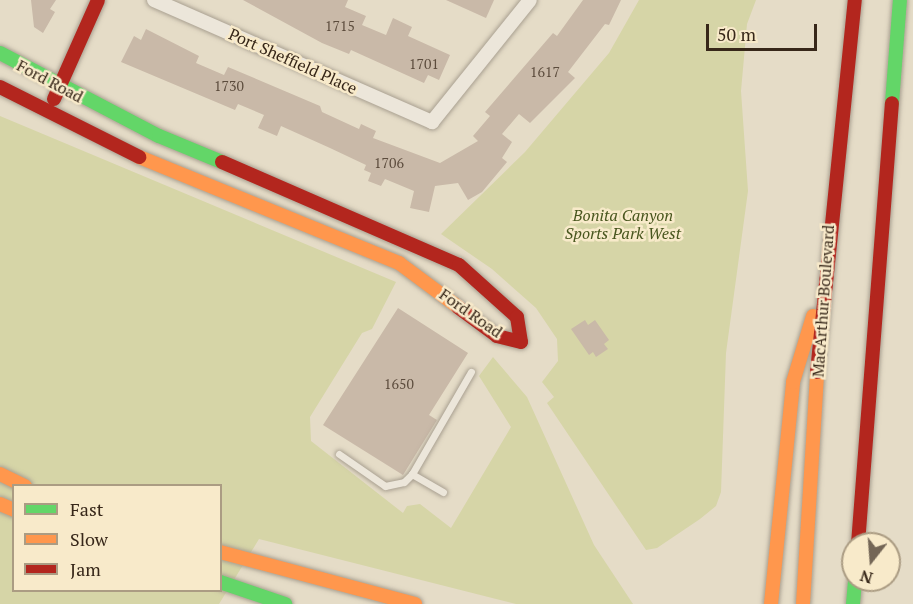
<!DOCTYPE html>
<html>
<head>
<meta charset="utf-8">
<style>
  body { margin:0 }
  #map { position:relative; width:913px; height:604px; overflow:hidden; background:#e5dcc7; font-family:"PT Serif",serif }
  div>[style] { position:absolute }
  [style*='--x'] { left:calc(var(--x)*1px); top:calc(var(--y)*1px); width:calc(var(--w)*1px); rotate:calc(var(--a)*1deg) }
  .green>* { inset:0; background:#d6d5a7 }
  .building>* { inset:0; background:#c9b9a8 }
  .roads { filter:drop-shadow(0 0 2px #a9a091) drop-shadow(0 0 2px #a9a091) }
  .lane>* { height:7px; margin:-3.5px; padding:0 3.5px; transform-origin:3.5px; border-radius:3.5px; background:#ece6da }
  .street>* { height:14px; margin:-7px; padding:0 7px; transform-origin:7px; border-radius:7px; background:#ece6da }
  .fast>* { height:14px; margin:-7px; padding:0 7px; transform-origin:7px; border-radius:7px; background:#63d668 }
  .slow>* { height:14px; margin:-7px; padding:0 7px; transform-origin:7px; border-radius:7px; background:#ff974d }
  .jam>* { height:14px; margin:-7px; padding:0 7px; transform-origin:7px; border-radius:7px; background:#b3261e }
  span { translate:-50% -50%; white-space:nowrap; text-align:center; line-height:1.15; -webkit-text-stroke:5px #f8eaca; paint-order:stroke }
  .number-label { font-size:14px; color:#5c4c3d }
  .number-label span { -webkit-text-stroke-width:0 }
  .street-label { font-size:16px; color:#372719 }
  .park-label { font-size:16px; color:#48561e; font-style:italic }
  .legend { position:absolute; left:12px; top:484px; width:210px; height:108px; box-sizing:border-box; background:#f8eaca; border:2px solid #ab9c83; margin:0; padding:8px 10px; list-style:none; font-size:18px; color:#372719 }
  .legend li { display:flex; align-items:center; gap:12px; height:30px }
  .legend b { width:30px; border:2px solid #ab9c83 }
  .north { position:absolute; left:841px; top:532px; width:60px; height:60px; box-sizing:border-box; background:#f8eaca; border:2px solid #ab9c83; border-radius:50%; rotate:197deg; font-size:16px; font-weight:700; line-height:24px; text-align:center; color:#372719 }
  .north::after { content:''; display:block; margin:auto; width:21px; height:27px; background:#746656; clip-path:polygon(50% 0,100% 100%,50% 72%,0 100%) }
  .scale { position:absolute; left:706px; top:24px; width:111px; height:27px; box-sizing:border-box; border:3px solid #372719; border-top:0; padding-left:8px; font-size:18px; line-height:21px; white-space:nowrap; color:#372719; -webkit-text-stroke:4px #f8eaca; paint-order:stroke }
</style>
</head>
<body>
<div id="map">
  <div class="green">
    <div style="clip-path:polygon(639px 0,756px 0,747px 24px,741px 91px,748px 191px,726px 353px,721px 492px,716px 506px,700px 519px,657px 548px,646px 550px,547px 403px,554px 397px,542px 382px,558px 361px,557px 339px,536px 308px,492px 269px,441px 234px,525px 152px,609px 53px)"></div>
    <div style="clip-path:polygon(evenodd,0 116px,396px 282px,372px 329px,362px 333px,310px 417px,311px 441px,403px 513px,407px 506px,420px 504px,451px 528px,511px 427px,479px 376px,493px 357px,527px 397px,594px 545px,633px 604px,516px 604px,259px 539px,219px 604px,0 604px,0 116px,14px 486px,220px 486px,220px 590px,14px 590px,14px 486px)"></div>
  </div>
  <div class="building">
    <div style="clip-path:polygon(31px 0,56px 0,50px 9px,55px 12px,43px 33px,34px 27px)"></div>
    <div style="clip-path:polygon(243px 0,348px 0,345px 7px,366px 16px,362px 25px,386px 35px,393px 18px,412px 27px,408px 36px,450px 55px,439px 80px,428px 75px,424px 83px,351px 50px,349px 54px,322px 43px)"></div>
    <div style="clip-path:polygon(446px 0,494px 0,486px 18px)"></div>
    <div style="clip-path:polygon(583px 0,621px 0,609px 25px,605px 24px,568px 72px,575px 78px,530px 123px,519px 114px,502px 134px,512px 142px,502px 158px,507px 162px,482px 192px,468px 200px,458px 183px,435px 186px,429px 212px,410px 208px,414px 191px,385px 179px,381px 186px,368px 181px,371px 173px,364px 170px,366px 165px,330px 148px,281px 126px,277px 136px,258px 128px,264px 115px,238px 104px,235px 110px,121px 62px,134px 36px,141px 40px,146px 29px,199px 56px,196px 63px,224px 75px,228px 67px,320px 106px,322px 112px,359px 129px,361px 124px,376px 131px,373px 138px,440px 163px,478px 141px,473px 136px,490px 116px,485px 112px,553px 33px,557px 36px)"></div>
    <div style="clip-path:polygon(398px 308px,468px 353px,429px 415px,437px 420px,403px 475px,323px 425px)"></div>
    <div style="clip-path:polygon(585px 320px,588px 325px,595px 320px,609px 340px,604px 344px,608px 349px,596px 357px,593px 352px,589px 355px,571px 329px)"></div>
  </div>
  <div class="roads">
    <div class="lane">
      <div style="--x:339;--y:454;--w:56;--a:34.8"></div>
      <div style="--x:385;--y:486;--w:19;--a:-12"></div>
      <div style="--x:404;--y:482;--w:11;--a:-45"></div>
      <div style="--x:443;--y:492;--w:36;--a:-150"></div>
      <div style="--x:412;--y:474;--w:118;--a:-60"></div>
    </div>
    <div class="street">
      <div style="--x:154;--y:0;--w:304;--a:23.7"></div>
      <div style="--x:432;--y:122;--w:156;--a:-51.2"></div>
    </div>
    <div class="fast">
      <div style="--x:0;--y:53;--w:179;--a:27.6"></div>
      <div style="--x:159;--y:136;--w:68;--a:22.4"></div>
      <div style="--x:892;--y:103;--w:103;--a:-85.6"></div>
      <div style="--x:220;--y:582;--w:69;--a:18.7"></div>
      <div style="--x:853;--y:604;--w:24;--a:-85"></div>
    </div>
    <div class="slow">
      <div style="--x:139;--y:157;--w:281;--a:22.2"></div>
      <div style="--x:399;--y:263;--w:74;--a:36.7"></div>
      <div style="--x:0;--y:474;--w:28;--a:26"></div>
      <div style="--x:0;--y:504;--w:15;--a:23"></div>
      <div style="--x:220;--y:552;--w:202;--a:14.9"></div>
      <div style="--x:771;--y:604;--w:223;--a:-84.3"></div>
      <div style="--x:793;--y:382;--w:69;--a:-73.1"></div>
      <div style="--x:803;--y:604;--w:232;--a:-86.5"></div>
    </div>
    <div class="jam">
      <div style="--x:0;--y:87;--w:156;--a:26.7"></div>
      <div style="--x:54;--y:99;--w:108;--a:-66"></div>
      <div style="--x:222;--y:162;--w:258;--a:23.5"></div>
      <div style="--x:459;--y:265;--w:78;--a:41.9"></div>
      <div style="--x:517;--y:317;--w:25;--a:81"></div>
      <div style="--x:521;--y:342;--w:25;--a:-166"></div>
      <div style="--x:497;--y:336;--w:49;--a:-143.4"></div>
      <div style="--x:817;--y:372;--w:374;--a:-84.2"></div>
      <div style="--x:858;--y:544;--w:442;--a:-85.6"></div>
    </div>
  </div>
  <div class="number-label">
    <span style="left:340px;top:26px">1715</span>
    <span style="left:424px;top:64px">1701</span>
    <span style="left:545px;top:72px">1617</span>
    <span style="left:229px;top:86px">1730</span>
    <span style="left:389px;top:163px">1706</span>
    <span style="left:399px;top:384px">1650</span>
  </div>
  <div class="street-label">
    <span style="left:293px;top:61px;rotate:24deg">Port Sheffield Place</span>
    <span style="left:50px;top:81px;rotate:28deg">Ford Road</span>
    <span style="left:823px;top:301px;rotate:-86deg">MacArthur Boulevard</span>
    <span style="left:471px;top:313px;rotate:35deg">Ford Road</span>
  </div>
  <div class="park-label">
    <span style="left:623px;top:224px">Bonita Canyon<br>Sports Park West</span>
  </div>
  <ul class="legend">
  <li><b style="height:8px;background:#63d668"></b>Fast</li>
  <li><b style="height:8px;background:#ff974d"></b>Slow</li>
  <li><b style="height:8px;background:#b3261e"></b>Jam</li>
  </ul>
  <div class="north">N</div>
  <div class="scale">50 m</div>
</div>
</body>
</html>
